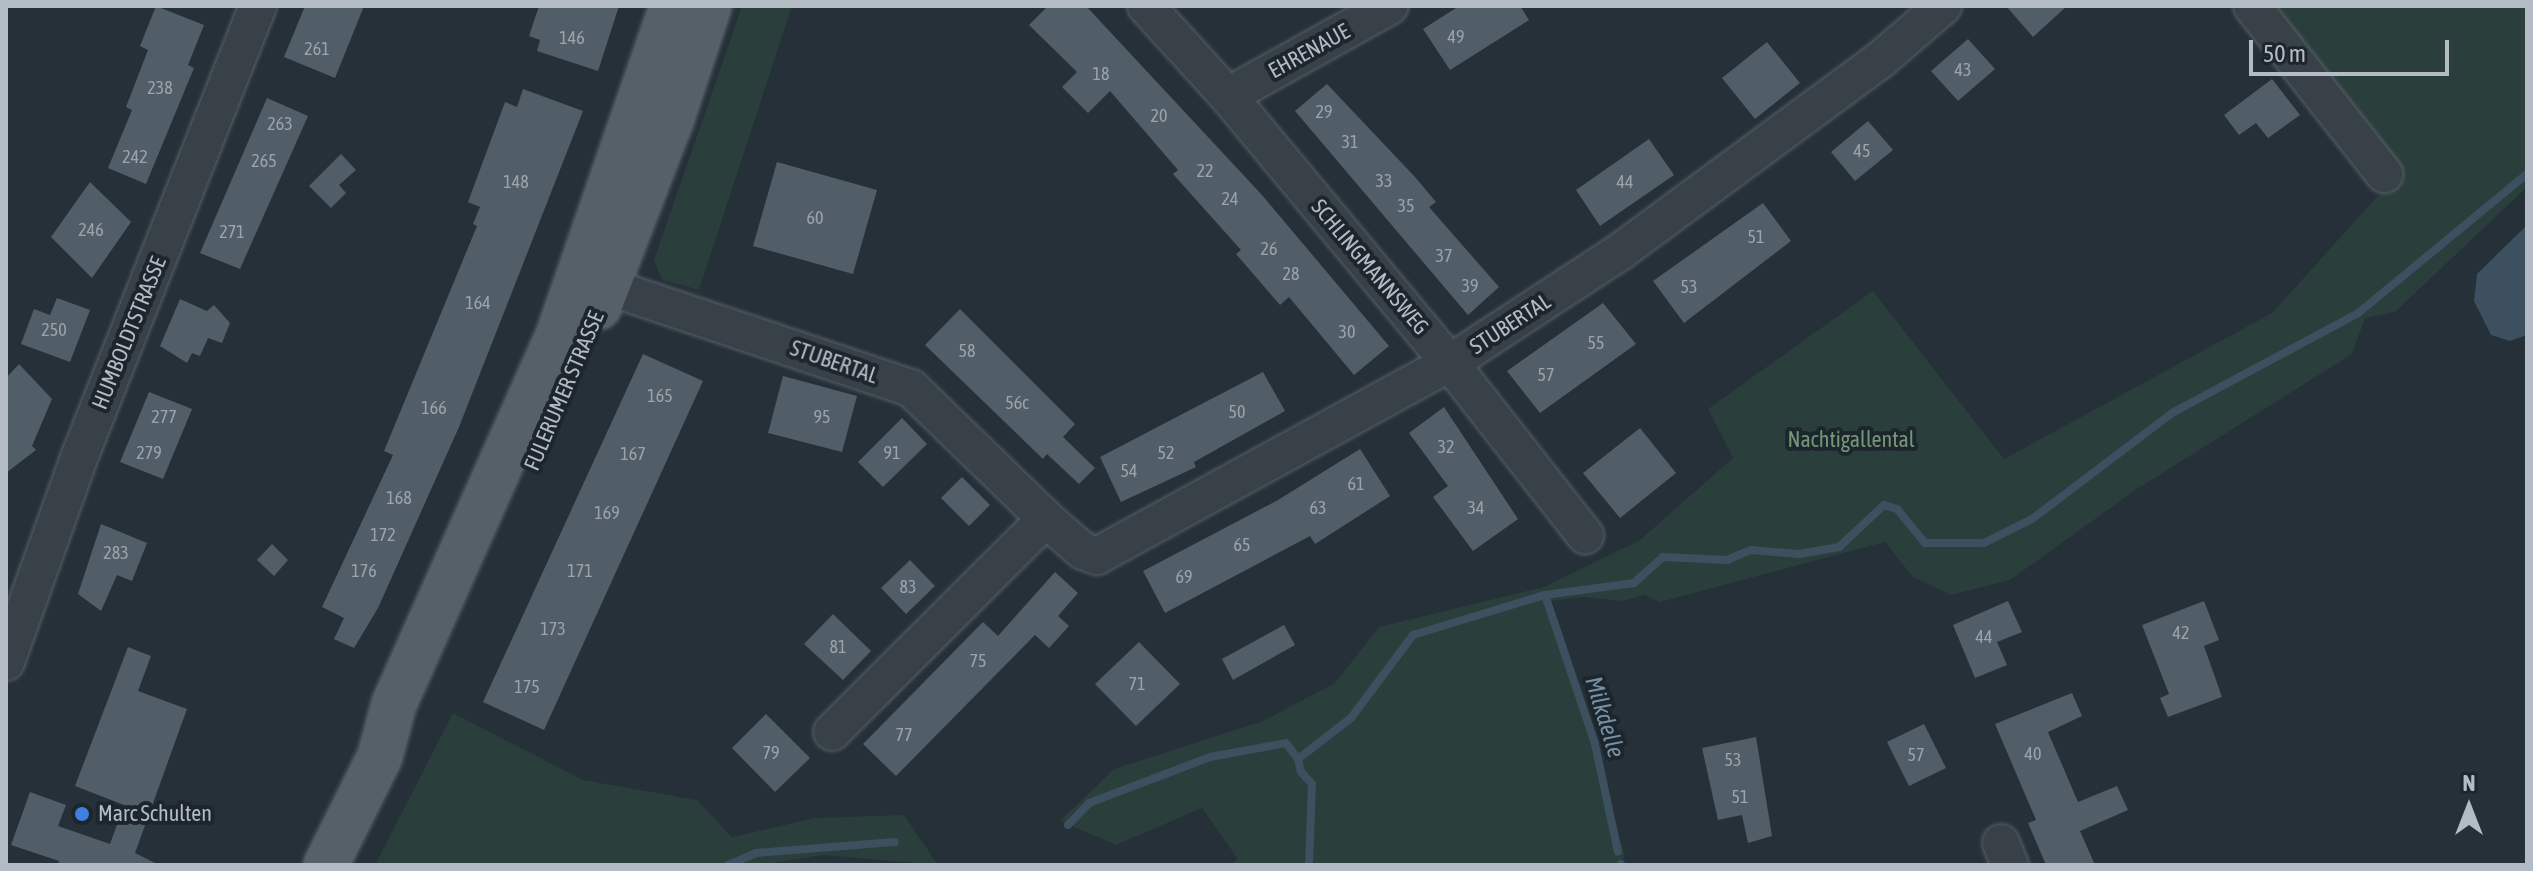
<!DOCTYPE html>
<html>
<head>
<meta charset="utf-8">
<style>
  body { margin:0 }
  #map { position:relative; width:2533px; height:871px; overflow:hidden; background:#253038; font-family:"Asap Condensed",sans-serif }
  div>[style] { position:absolute }
  [style*='--x'] { left:calc(var(--x)*1px); top:calc(var(--y)*1px); width:calc(var(--w)*1px); rotate:calc(var(--a)*1deg) }
  .green>* { inset:0; background:#2a3e3b }
  .water>* { inset:0; background:#3c505f }
  .stream>* { height:8px; margin:-4px; padding:0 4px; transform-origin:4px; border-radius:4px; background:#3c505f }
  .building>* { inset:0; background:#525e67 }
  .roads { filter:drop-shadow(0 0 2px #565f66) drop-shadow(0 0 2px #565f66) }
  .minor>* { height:36px; margin:-18px; padding:0 18px; transform-origin:18px; border-radius:18px; background:#384148 }
  .major>* { height:44px; margin:-22px; padding:0 22px; transform-origin:22px; border-radius:22px; background:#566068 }
  .dots>* { width:22px; height:22px; translate:-50% -50%; box-sizing:border-box; border:4px solid #1d262d; border-radius:50% }
  span { translate:-50% -50%; white-space:nowrap; text-align:center; line-height:1.15; -webkit-text-stroke:8px #1d262d; paint-order:stroke }
  .number-label { font-size:18px; color:#9ba4ad }
  .number-label span { -webkit-text-stroke-width:0 }
  .street-label { font-size:22px; color:#b3bcc4 }
  .park-label { font-size:22px; color:#749777 }
  .poi-label { font-size:22px; color:#b3bcc4 }
  .left { translate:0 -50%; text-align:left }
  .water-label { font-size:24px; color:#7791a4; font-style:italic }
  .frame { position:absolute; inset:0; border:8px solid #b3bcc4; pointer-events:none }
  .north { position:absolute; left:2429px; top:767px; width:80px; height:80px; -webkit-text-stroke:6px #1d262d; paint-order:stroke; rotate:0deg; font-size:22px; font-weight:700; line-height:32px; text-align:center; color:#b3bcc4 }
  .north::after { content:''; display:block; margin:auto; width:28px; height:36px; background:#b3bcc4; clip-path:polygon(50% 0,100% 100%,50% 72%,0 100%) }
  .scale { position:absolute; left:2249px; top:40px; width:200px; height:36px; box-sizing:border-box; border:4px solid #b3bcc4; border-top:0; padding-left:10px; font-size:24px; line-height:28px; white-space:nowrap; color:#b3bcc4; -webkit-text-stroke:6px #1d262d; paint-order:stroke }
</style>
</head>
<body>
<div id="map">
  <div class="green">
    <div style="clip-path:polygon(742px 6px,792px 6px,699px 290px,662px 280px,654px 260px)"></div>
    <div style="clip-path:polygon(2265px 6px,2527px 6px,2527px 187px,2395px 312px,2365px 318px,2352px 354px,2137px 489px,2010px 580px,1951px 595px,1913px 577px,1885px 542px,1660px 602px,1644px 595px,1623px 601px,1584px 597px,1549px 601px,1625px 856px,1618px 865px,1232px 865px,1237px 858px,1202px 808px,1116px 845px,1060px 821px,1114px 769px,1263px 721px,1335px 683px,1379px 627px,1544px 587px,1640px 540px,1733px 458px,1708px 409px,1873px 291px,2004px 459px,2272px 313px,2394px 178px)"></div>
    <div style="clip-path:polygon(453px 713px,583px 780px,697px 800px,732px 837px,815px 818px,904px 815px,938px 865px,823px 855px,759px 865px,375px 865px)"></div>
  </div>
  <div class="water">
    <div style="clip-path:polygon(2527px 225px,2527px 335px,2510px 341px,2491px 335px,2474px 301px,2477px 274px)"></div>
  </div>
  <div class="stream">
    <div style="--x:1545;--y:595;--w:157;--a:71.4"></div>
    <div style="--x:1595;--y:744;--w:110;--a:78"></div>
    <div style="--x:1298;--y:759;--w:13;--a:77"></div>
    <div style="--x:1301;--y:772;--w:16;--a:47"></div>
    <div style="--x:1312;--y:784;--w:81;--a:92.1"></div>
    <div style="--x:1068;--y:825;--w:30;--a:-46"></div>
    <div style="--x:1089;--y:803;--w:129;--a:-20.8"></div>
    <div style="--x:1210;--y:757;--w:77;--a:-10.4"></div>
    <div style="--x:1286;--y:743;--w:20;--a:53"></div>
    <div style="--x:1298;--y:759;--w:67;--a:-37.7"></div>
    <div style="--x:1351;--y:718;--w:104;--a:-53.2"></div>
    <div style="--x:1413;--y:635;--w:138;--a:-16.9"></div>
    <div style="--x:1545;--y:595;--w:90;--a:-7.7"></div>
    <div style="--x:1634;--y:583;--w:39;--a:-42"></div>
    <div style="--x:1663;--y:557;--w:64;--a:2.7"></div>
    <div style="--x:1727;--y:560;--w:26;--a:-23"></div>
    <div style="--x:1751;--y:550;--w:48;--a:4.8"></div>
    <div style="--x:1799;--y:554;--w:41;--a:-9.9"></div>
    <div style="--x:1839;--y:547;--w:62;--a:-43"></div>
    <div style="--x:1884;--y:505;--w:14;--a:17"></div>
    <div style="--x:1897;--y:509;--w:44;--a:50.5"></div>
    <div style="--x:1925;--y:543;--w:59;--a:0"></div>
    <div style="--x:1984;--y:543;--w:54;--a:-26.6"></div>
    <div style="--x:2032;--y:519;--w:176;--a:-37.1"></div>
    <div style="--x:2172;--y:413;--w:210;--a:-28.2"></div>
    <div style="--x:2357;--y:314;--w:220;--a:-39.5"></div>
    <div style="--x:1621;--y:864;--w:1;--a:90"></div>
    <div style="--x:728;--y:865;--w:30;--a:-23"></div>
    <div style="--x:756;--y:853;--w:139;--a:-4.5"></div>
  </div>
  <div class="building">
    <div style="clip-path:polygon(156px 6px,204px 25px,188px 65px,194px 68px,146px 184px,108px 168px,132px 110px,126px 107px,148px 50px,140px 46px)"></div>
    <div style="clip-path:polygon(305px 6px,364px 6px,335px 78px,284px 57px)"></div>
    <div style="clip-path:polygon(539px 6px,619px 6px,598px 71px,537px 51px,540px 40px,529px 36px)"></div>
    <div style="clip-path:polygon(1048px 6px,1086px 6px,1262px 195px,1389px 346px,1354px 375px,1289px 297px,1280px 305px,1236px 254px,1241px 250px,1173px 174px,1178px 170px,1110px 91px,1088px 113px,1062px 87px,1077px 72px,1029px 25px)"></div>
    <div style="clip-path:polygon(1459px 6px,1520px 6px,1529px 20px,1450px 70px,1423px 29px)"></div>
    <div style="clip-path:polygon(2006px 6px,2067px 6px,2033px 37px)"></div>
    <div style="clip-path:polygon(1968px 39px,1995px 69px,1958px 101px,1931px 71px)"></div>
    <div style="clip-path:polygon(1767px 42px,1800px 83px,1755px 119px,1722px 78px)"></div>
    <div style="clip-path:polygon(2272px 79px,2300px 115px,2268px 138px,2256px 123px,2239px 135px,2224px 115px)"></div>
    <div style="clip-path:polygon(1327px 84px,1415px 177px,1436px 202px,1429px 207px,1499px 287px,1468px 315px,1295px 111px)"></div>
    <div style="clip-path:polygon(523px 89px,583px 111px,459px 427px,378px 608px,354px 648px,334px 639px,344px 618px,322px 607px,393px 455px,384px 451px,477px 226px,473px 224px,480px 207px,468px 202px,505px 102px,517px 107px)"></div>
    <div style="clip-path:polygon(267px 98px,308px 116px,240px 269px,200px 253px)"></div>
    <div style="clip-path:polygon(1868px 121px,1893px 150px,1855px 181px,1831px 152px)"></div>
    <div style="clip-path:polygon(1649px 139px,1674px 175px,1600px 226px,1576px 190px)"></div>
    <div style="clip-path:polygon(341px 154px,356px 170px,339px 185px,346px 193px,331px 208px,309px 186px)"></div>
    <div style="clip-path:polygon(777px 162px,877px 190px,853px 274px,753px 246px)"></div>
    <div style="clip-path:polygon(90px 182px,131px 222px,92px 278px,51px 237px)"></div>
    <div style="clip-path:polygon(1763px 203px,1791px 241px,1684px 323px,1653px 281px)"></div>
    <div style="clip-path:polygon(57px 298px,90px 310px,70px 362px,21px 344px,34px 309px,50px 315px)"></div>
    <div style="clip-path:polygon(180px 299px,207px 311px,214px 305px,230px 323px,222px 343px,208px 338px,200px 356px,192px 353px,187px 363px,160px 346px)"></div>
    <div style="clip-path:polygon(1603px 303px,1636px 344px,1540px 413px,1507px 371px)"></div>
    <div style="clip-path:polygon(960px 309px,1075px 424px,1063px 437px,1095px 468px,1079px 484px,1047px 454px,1043px 459px,925px 345px)"></div>
    <div style="clip-path:polygon(643px 354px,703px 381px,544px 730px,483px 702px)"></div>
    <div style="clip-path:polygon(19px 364px,52px 399px,32px 446px,36px 450px,6px 473px,6px 378px)"></div>
    <div style="clip-path:polygon(1263px 372px,1285px 411px,1194px 462px,1196px 467px,1121px 502px,1100px 457px)"></div>
    <div style="clip-path:polygon(783px 376px,857px 396px,842px 452px,768px 433px)"></div>
    <div style="clip-path:polygon(149px 392px,192px 409px,163px 479px,120px 462px)"></div>
    <div style="clip-path:polygon(1444px 407px,1518px 519px,1473px 551px,1433px 497px,1448px 486px,1409px 433px)"></div>
    <div style="clip-path:polygon(902px 418px,927px 444px,883px 487px,858px 462px)"></div>
    <div style="clip-path:polygon(1640px 428px,1676px 473px,1620px 518px,1583px 473px)"></div>
    <div style="clip-path:polygon(1360px 449px,1390px 496px,1315px 544px,1310px 536px,1165px 613px,1143px 571px,1278px 500px)"></div>
    <div style="clip-path:polygon(962px 477px,990px 505px,969px 526px,941px 498px)"></div>
    <div style="clip-path:polygon(101px 524px,147px 543px,132px 581px,117px 575px,101px 611px,78px 594px)"></div>
    <div style="clip-path:polygon(272px 544px,288px 560px,274px 576px,257px 560px)"></div>
    <div style="clip-path:polygon(910px 560px,935px 586px,906px 614px,881px 588px)"></div>
    <div style="clip-path:polygon(1055px 572px,1078px 593px,1058px 616px,1069px 626px,1049px 648px,1035px 635px,896px 776px,863px 744px,983px 622px,998px 636px)"></div>
    <div style="clip-path:polygon(2008px 601px,2022px 632px,1997px 642px,2007px 665px,1975px 678px,1953px 625px)"></div>
    <div style="clip-path:polygon(2204px 601px,2219px 640px,2204px 646px,2222px 697px,2168px 717px,2160px 698px,2169px 694px,2142px 625px)"></div>
    <div style="clip-path:polygon(833px 614px,871px 651px,843px 680px,804px 644px)"></div>
    <div style="clip-path:polygon(1284px 625px,1295px 645px,1233px 680px,1222px 659px)"></div>
    <div style="clip-path:polygon(1139px 642px,1180px 684px,1136px 726px,1095px 684px)"></div>
    <div style="clip-path:polygon(128px 647px,151px 656px,138px 691px,187px 709px,135px 853px,159px 865px,58px 865px,59px 861px,11px 845px,30px 792px,66px 805px,58px 826px,110px 844px,124px 805px,75px 786px)"></div>
    <div style="clip-path:polygon(2072px 693px,2082px 716px,2048px 732px,2078px 802px,2117px 786px,2128px 810px,2080px 831px,2095px 865px,2046px 865px,2028px 823px,2036px 820px,1995px 724px)"></div>
    <div style="clip-path:polygon(766px 714px,810px 758px,775px 792px,732px 748px)"></div>
    <div style="clip-path:polygon(1924px 724px,1946px 768px,1909px 786px,1887px 742px)"></div>
    <div style="clip-path:polygon(1756px 737px,1772px 836px,1748px 843px,1742px 815px,1718px 820px,1702px 748px)"></div>
  </div>
  <div class="roads">
    <div class="minor">
      <div style="--x:1146;--y:6;--w:122;--a:47.7"></div>
      <div style="--x:1228;--y:96;--w:347;--a:50.3"></div>
      <div style="--x:1450;--y:363;--w:219;--a:51.9"></div>
      <div style="--x:2252;--y:6;--w:214;--a:51.8"></div>
      <div style="--x:1228;--y:96;--w:185;--a:-29.1"></div>
      <div style="--x:582;--y:278;--w:347;--a:18.5"></div>
      <div style="--x:911;--y:388;--w:188;--a:44.1"></div>
      <div style="--x:1046;--y:519;--w:49;--a:40.9"></div>
      <div style="--x:1083;--y:551;--w:15;--a:20"></div>
      <div style="--x:1097;--y:556;--w:402;--a:-28.7"></div>
      <div style="--x:1450;--y:363;--w:204;--a:-33.2"></div>
      <div style="--x:1621;--y:251;--w:322;--a:-36.4"></div>
      <div style="--x:1880;--y:60;--w:83;--a:-40.6"></div>
      <div style="--x:6;--y:662;--w:222;--a:-70.3"></div>
      <div style="--x:81;--y:453;--w:481;--a:-68.4"></div>
      <div style="--x:832;--y:732;--w:302;--a:-44.9"></div>
      <div style="--x:2001;--y:843;--w:24;--a:68"></div>
    </div>
    <div class="major">
      <div style="--x:599;--y:307;--w:203;--a:-68.9"></div>
      <div style="--x:672;--y:118;--w:118;--a:-71.7"></div>
      <div style="--x:326;--y:865;--w:122;--a:-63.6"></div>
      <div style="--x:380;--y:756;--w:54;--a:-74.9"></div>
      <div style="--x:394;--y:704;--w:406;--a:-66"></div>
      <div style="--x:559;--y:333;--w:346;--a:-70.9"></div>
    </div>
  </div>
  <div class="dots">
    <div style="left:82px;top:814px;background:#3f7fe0"></div>
  </div>
  <div class="number-label">
    <span style="left:1456px;top:37px">49</span>
    <span style="left:572px;top:38px">146</span>
    <span style="left:317px;top:49px">261</span>
    <span style="left:1963px;top:70px">43</span>
    <span style="left:1101px;top:74px">18</span>
    <span style="left:160px;top:88px">238</span>
    <span style="left:1324px;top:112px">29</span>
    <span style="left:1159px;top:116px">20</span>
    <span style="left:280px;top:124px">263</span>
    <span style="left:1350px;top:142px">31</span>
    <span style="left:1862px;top:151px">45</span>
    <span style="left:135px;top:157px">242</span>
    <span style="left:264px;top:161px">265</span>
    <span style="left:1205px;top:171px">22</span>
    <span style="left:1384px;top:181px">33</span>
    <span style="left:516px;top:182px">148</span>
    <span style="left:1625px;top:182px">44</span>
    <span style="left:1230px;top:199px">24</span>
    <span style="left:1406px;top:206px">35</span>
    <span style="left:815px;top:218px">60</span>
    <span style="left:91px;top:230px">246</span>
    <span style="left:232px;top:232px">271</span>
    <span style="left:1756px;top:237px">51</span>
    <span style="left:1269px;top:249px">26</span>
    <span style="left:1444px;top:256px">37</span>
    <span style="left:1291px;top:274px">28</span>
    <span style="left:1470px;top:286px">39</span>
    <span style="left:1689px;top:287px">53</span>
    <span style="left:478px;top:303px">164</span>
    <span style="left:54px;top:330px">250</span>
    <span style="left:1347px;top:332px">30</span>
    <span style="left:1596px;top:343px">55</span>
    <span style="left:967px;top:351px">58</span>
    <span style="left:1546px;top:375px">57</span>
    <span style="left:660px;top:396px">165</span>
    <span style="left:1017px;top:403px">56c</span>
    <span style="left:434px;top:408px">166</span>
    <span style="left:1237px;top:412px">50</span>
    <span style="left:164px;top:417px">277</span>
    <span style="left:822px;top:417px">95</span>
    <span style="left:1446px;top:447px">32</span>
    <span style="left:149px;top:453px">279</span>
    <span style="left:892px;top:453px">91</span>
    <span style="left:1166px;top:453px">52</span>
    <span style="left:633px;top:454px">167</span>
    <span style="left:1129px;top:471px">54</span>
    <span style="left:1356px;top:484px">61</span>
    <span style="left:399px;top:498px">168</span>
    <span style="left:1318px;top:508px">63</span>
    <span style="left:1476px;top:508px">34</span>
    <span style="left:607px;top:513px">169</span>
    <span style="left:383px;top:535px">172</span>
    <span style="left:1242px;top:545px">65</span>
    <span style="left:116px;top:553px">283</span>
    <span style="left:364px;top:571px">176</span>
    <span style="left:580px;top:571px">171</span>
    <span style="left:1184px;top:577px">69</span>
    <span style="left:908px;top:587px">83</span>
    <span style="left:553px;top:629px">173</span>
    <span style="left:2181px;top:633px">42</span>
    <span style="left:1984px;top:637px">44</span>
    <span style="left:838px;top:647px">81</span>
    <span style="left:978px;top:661px">75</span>
    <span style="left:1137px;top:684px">71</span>
    <span style="left:527px;top:687px">175</span>
    <span style="left:904px;top:735px">77</span>
    <span style="left:771px;top:753px">79</span>
    <span style="left:2033px;top:754px">40</span>
    <span style="left:1916px;top:755px">57</span>
    <span style="left:1733px;top:760px">53</span>
    <span style="left:1740px;top:797px">51</span>
  </div>
  <div class="street-label">
    <span style="left:1309px;top:51px;rotate:-29deg">EHRENAUE</span>
    <span style="left:1370px;top:267px;rotate:50deg">SCHLINGMANNSWEG</span>
    <span style="left:1510px;top:324px;rotate:-33deg">STUBERTAL</span>
    <span style="left:129px;top:333px;rotate:-68deg">HUMBOLDTSTRASSE</span>
    <span style="left:834px;top:362px;rotate:19deg">STUBERTAL</span>
    <span style="left:564px;top:391px;rotate:-67deg">FULERUMER STRASSE</span>
  </div>
  <div class="park-label">
    <span style="left:1851px;top:440px">Nachtigallental</span>
  </div>
  <div class="poi-label">
    <span class="left" style="left:98px;top:814px">Marc Schulten</span>
  </div>
  <div class="water-label">
    <span style="left:1605px;top:717px;rotate:73deg">Milkdelle</span>
  </div>
  <div class="frame"></div>
  <div class="north">N</div>
  <div class="scale">50 m</div>
</div>
</body>
</html>
